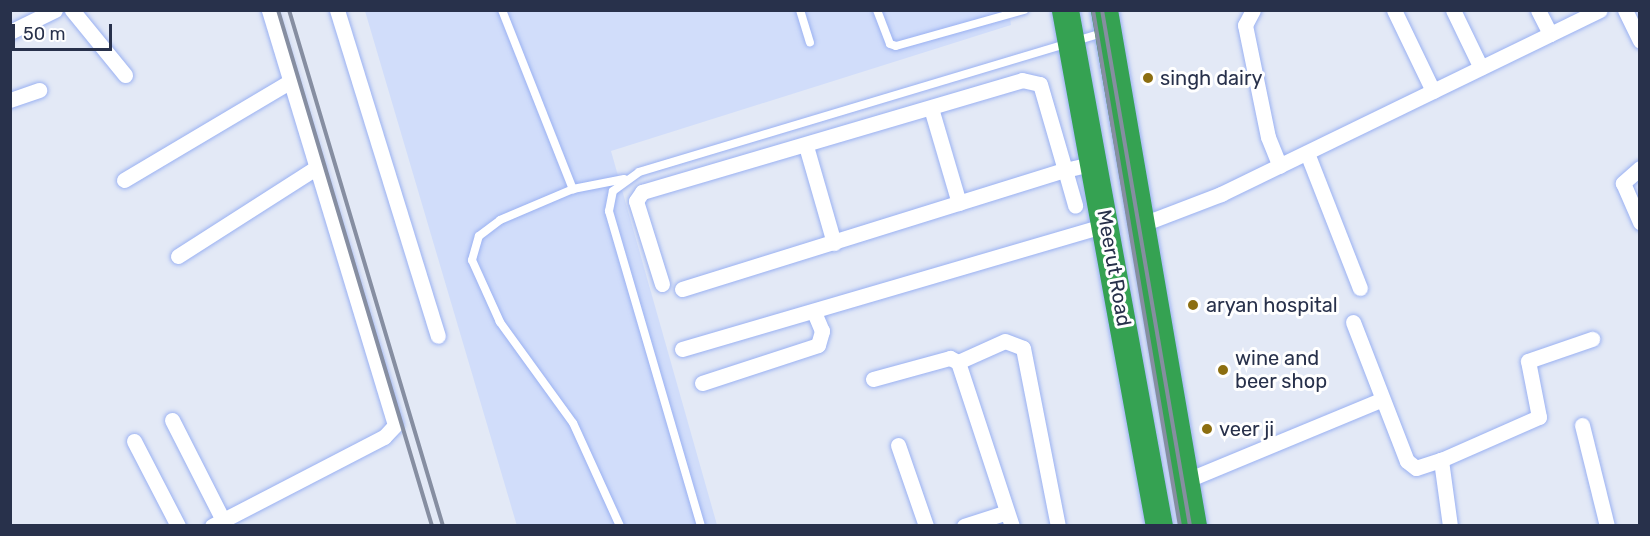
<!DOCTYPE html>
<html>
<head>
<meta charset="utf-8">
<style>
  body { margin:0 }
  #map { position:relative; width:1650px; height:536px; overflow:hidden; background:#e3e9f6; font-family:Rubik,sans-serif }
  div>[style] { position:absolute }
  [style*='--x'] { left:calc(var(--x)*1px); top:calc(var(--y)*1px); width:calc(var(--w)*1px); rotate:calc(var(--a)*1deg) }
  .built>* { inset:0; background:#d1ddfa }
  .roads { filter:drop-shadow(0 0 2px #9ab1f2) drop-shadow(0 0 2px #9ab1f2) }
  .lane>* { height:8px; margin:-4px; padding:0 4px; transform-origin:4px; border-radius:4px; background:#fff }
  .street>* { height:15px; margin:-7.5px; padding:0 7.5px; transform-origin:7.5px; border-radius:7.5px; background:#fff }
  .highway>* { height:27px; margin:-13.5px; padding:0 13.5px; transform-origin:13.5px; border-radius:13.5px; background:#35a252 }
  .rail>* { height:4px; margin:-2px; padding:0 2px; transform-origin:2px; border-radius:2px; background:#868ea1 }
  .dots>* { width:16px; height:16px; translate:-50% -50%; box-sizing:border-box; border:3px solid #fff; border-radius:50% }
  span { translate:-50% -50%; white-space:nowrap; text-align:center; line-height:1.15; -webkit-text-stroke:6px #fff; paint-order:stroke }
  .poi-label { font-size:20px; color:#28314b }
  .left { translate:0 -50%; text-align:left }
  .street-label { font-size:20px; color:#28314b }
  .frame { position:absolute; inset:0; border:12px solid #28314b; pointer-events:none }
  .scale { position:absolute; left:12px; top:24px; width:100px; height:27px; box-sizing:border-box; border:3px solid #28314b; border-top:0; padding-left:8px; font-size:18px; line-height:21px; white-space:nowrap; color:#28314b; -webkit-text-stroke:4px #fff; paint-order:stroke }
</style>
</head>
<body>
<div id="map">
  <div class="built">
    <div style="clip-path:polygon(1009px 10px,1011px 25px,611px 151px,717px 525px,517px 526px,365px 11px)"></div>
  </div>
  <div class="roads">
    <div class="lane">
      <div style="--x:502;--y:10;--w:193;--a:68.4"></div>
      <div style="--x:800;--y:10;--w:34;--a:73"></div>
      <div style="--x:877;--y:10;--w:36;--a:69"></div>
      <div style="--x:890;--y:44;--w:6;--a:18"></div>
      <div style="--x:896;--y:46;--w:133;--a:-15.7"></div>
      <div style="--x:620;--y:526;--w:113;--a:-114.5"></div>
      <div style="--x:573;--y:423;--w:125;--a:-125.9"></div>
      <div style="--x:500;--y:322;--w:68;--a:-114.3"></div>
      <div style="--x:472;--y:260;--w:25;--a:-74"></div>
      <div style="--x:479;--y:236;--w:26;--a:-37"></div>
      <div style="--x:500;--y:220;--w:79;--a:-23"></div>
      <div style="--x:573;--y:189;--w:52;--a:-11.1"></div>
      <div style="--x:701;--y:526;--w:328;--a:-106.3"></div>
      <div style="--x:609;--y:211;--w:20;--a:-79"></div>
      <div style="--x:613;--y:191;--w:32;--a:-36"></div>
      <div style="--x:639;--y:172;--w:484;--a:-16.7"></div>
    </div>
    <div class="street">
      <div style="--x:72;--y:10;--w:84;--a:50.8"></div>
      <div style="--x:337;--y:10;--w:341;--a:72.8"></div>
      <div style="--x:1253;--y:10;--w:17;--a:118"></div>
      <div style="--x:1245;--y:25;--w:114;--a:78.4"></div>
      <div style="--x:1268;--y:137;--w:31;--a:68"></div>
      <div style="--x:1394;--y:10;--w:90;--a:64.3"></div>
      <div style="--x:1453;--y:10;--w:64;--a:64.2"></div>
      <div style="--x:1538;--y:10;--w:27;--a:63"></div>
      <div style="--x:1625;--y:10;--w:34;--a:64"></div>
      <div style="--x:10;--y:32;--w:50;--a:-26.1"></div>
      <div style="--x:10;--y:100;--w:31;--a:-19"></div>
      <div style="--x:931;--y:108;--w:99;--a:73.6"></div>
      <div style="--x:806;--y:146;--w:101;--a:73.9"></div>
      <div style="--x:1307;--y:153;--w:145;--a:68.6"></div>
      <div style="--x:1640;--y:168;--w:23;--a:139"></div>
      <div style="--x:1623;--y:183;--w:43;--a:66.4"></div>
      <div style="--x:124;--y:180;--w:194;--a:-30.7"></div>
      <div style="--x:1140;--y:225;--w:87;--a:-20.9"></div>
      <div style="--x:1221;--y:194;--w:421;--a:-25.9"></div>
      <div style="--x:178;--y:256;--w:165;--a:-32.6"></div>
      <div style="--x:662;--y:284;--w:87;--a:-107.4"></div>
      <div style="--x:636;--y:201;--w:11;--a:-56"></div>
      <div style="--x:642;--y:192;--w:396;--a:-16.4"></div>
      <div style="--x:1022;--y:80;--w:18;--a:13"></div>
      <div style="--x:1040;--y:84;--w:90;--a:73.8"></div>
      <div style="--x:1065;--y:170;--w:31;--a:-13"></div>
      <div style="--x:682;--y:289;--w:401;--a:-17.3"></div>
      <div style="--x:1065;--y:170;--w:37;--a:74"></div>
      <div style="--x:1353;--y:322;--w:149;--a:68.8"></div>
      <div style="--x:1407;--y:461;--w:11;--a:38"></div>
      <div style="--x:1416;--y:468;--w:26;--a:-18"></div>
      <div style="--x:682;--y:349;--w:443;--a:-16.3"></div>
      <div style="--x:958;--y:362;--w:51;--a:-24.1"></div>
      <div style="--x:1005;--y:341;--w:19;--a:21"></div>
      <div style="--x:1023;--y:348;--w:181;--a:78.9"></div>
      <div style="--x:873;--y:379;--w:80;--a:-15.3"></div>
      <div style="--x:950;--y:358;--w:9;--a:27"></div>
      <div style="--x:958;--y:362;--w:173;--a:71.8"></div>
      <div style="--x:702;--y:383;--w:122;--a:-18.1"></div>
      <div style="--x:818;--y:345;--w:15;--a:-74"></div>
      <div style="--x:822;--y:331;--w:21;--a:-113"></div>
      <div style="--x:172;--y:420;--w:112;--a:63"></div>
      <div style="--x:1582;--y:425;--w:104;--a:76.1"></div>
      <div style="--x:134;--y:441;--w:96;--a:62.6"></div>
      <div style="--x:898;--y:445;--w:86;--a:70.9"></div>
      <div style="--x:1185;--y:481;--w:212;--a:-22.5"></div>
      <div style="--x:212;--y:526;--w:194;--a:-27.4"></div>
      <div style="--x:384;--y:437;--w:16;--a:-47"></div>
      <div style="--x:395;--y:425;--w:434;--a:-106.9"></div>
      <div style="--x:964;--y:526;--w:45;--a:-18"></div>
      <div style="--x:1450;--y:526;--w:67;--a:-97.8"></div>
      <div style="--x:1441;--y:460;--w:107;--a:-23.7"></div>
      <div style="--x:1539;--y:417;--w:57;--a:-101.1"></div>
      <div style="--x:1528;--y:361;--w:68;--a:-19"></div>
    </div>
    <div class="highway">
      <div style="--x:1065;--y:10;--w:524;--a:79.68"></div>
      <div style="--x:1104;--y:10;--w:524;--a:80.21"></div>
    </div>
  </div>
  <div class="rail">
    <div style="--x:278;--y:10;--w:538;--a:73.38"></div>
    <div style="--x:289;--y:10;--w:538;--a:73.38"></div>
    <div style="--x:1093;--y:10;--w:523;--a:80.43"></div>
    <div style="--x:1102;--y:10;--w:523;--a:80.32"></div>
  </div>
  <div class="dots">
    <div style="left:1148px;top:78px;background:#8c6e10"></div>
    <div style="left:1193px;top:305px;background:#8c6e10"></div>
    <div style="left:1223px;top:370px;background:#8c6e10"></div>
    <div style="left:1207px;top:429px;background:#8c6e10"></div>
  </div>
  <div class="poi-label">
    <span class="left" style="left:1160px;top:78px">singh dairy</span>
    <span class="left" style="left:1206px;top:305px">aryan hospital</span>
    <span class="left" style="left:1235px;top:370px">wine and<br>beer shop</span>
    <span class="left" style="left:1219px;top:429px">veer ji</span>
  </div>
  <div class="street-label">
    <span style="left:1114px;top:268px;rotate:80deg">Meerut Road</span>
  </div>
  <div class="frame"></div>
  <div class="scale">50 m</div>
</div>
</body>
</html>
